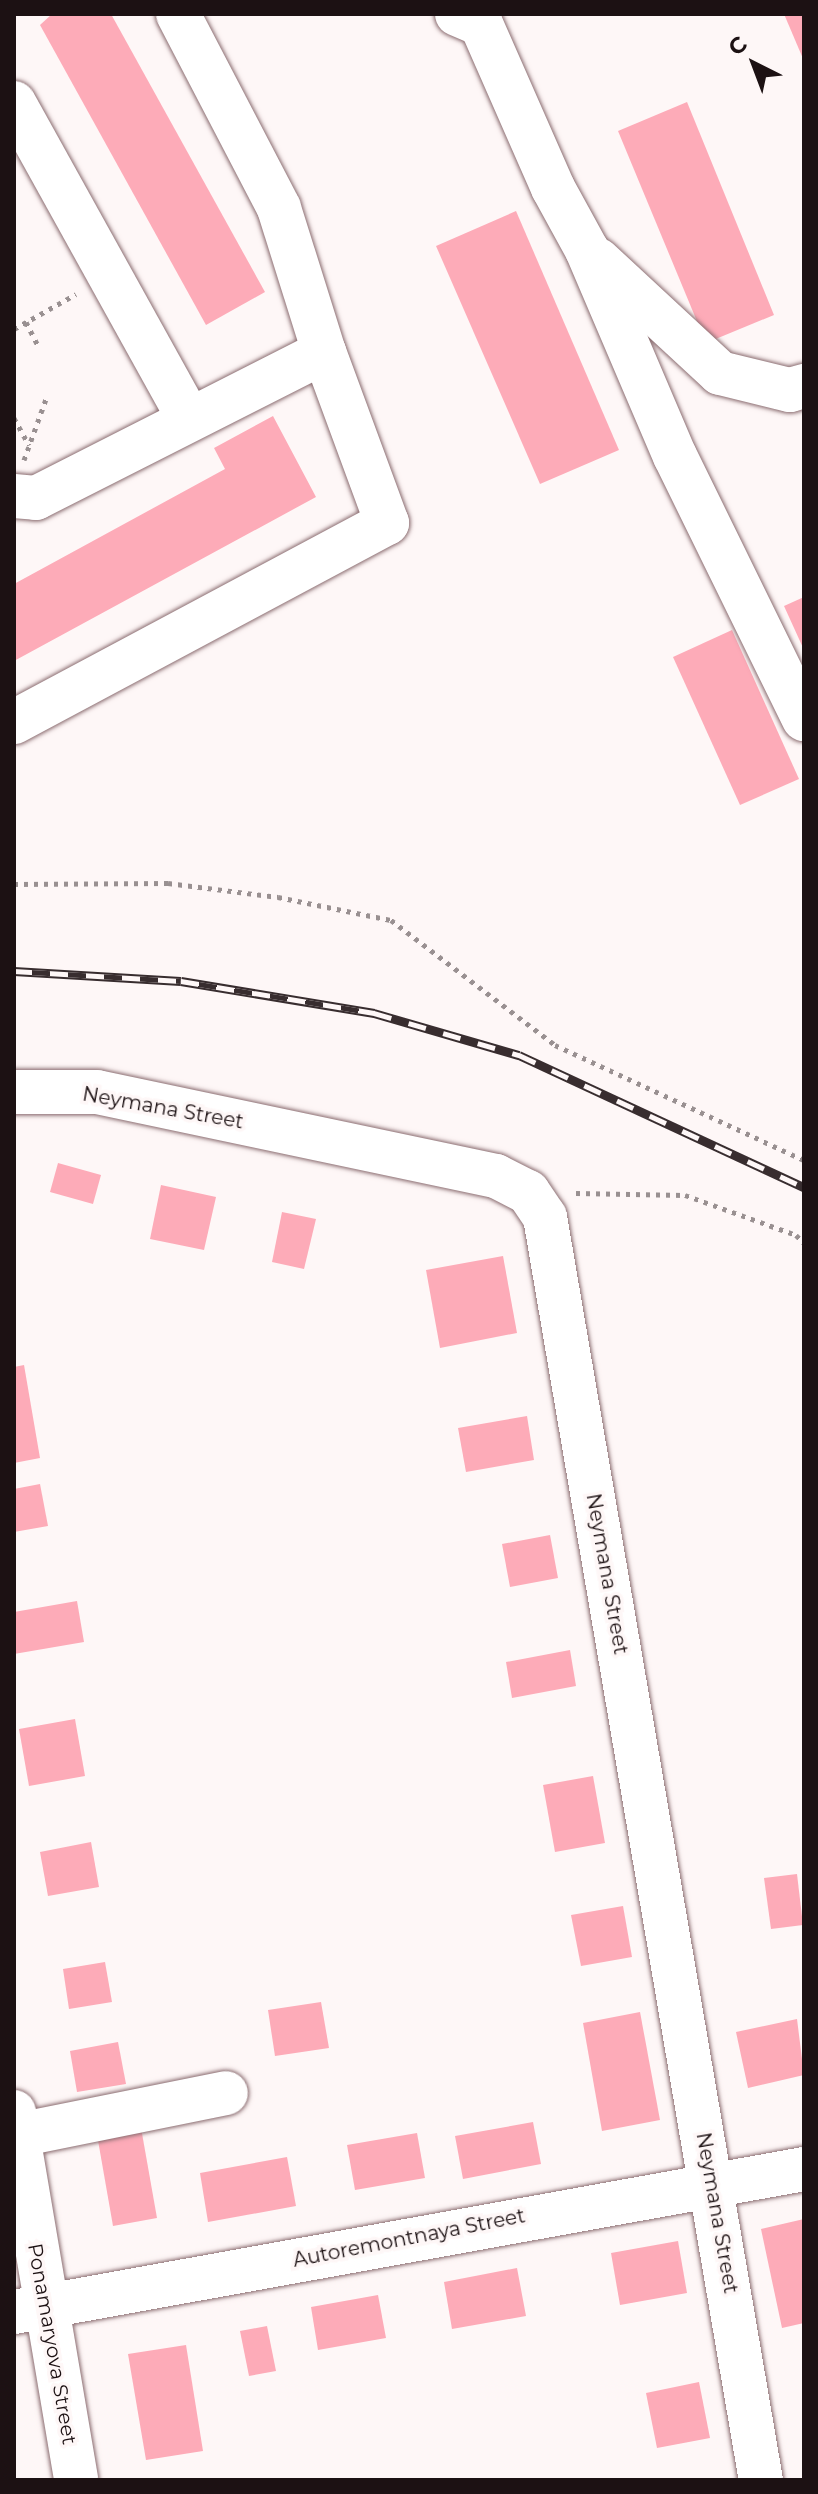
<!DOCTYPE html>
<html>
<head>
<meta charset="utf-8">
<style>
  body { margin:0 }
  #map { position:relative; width:818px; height:2494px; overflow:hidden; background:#fef7f7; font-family:Montserrat,sans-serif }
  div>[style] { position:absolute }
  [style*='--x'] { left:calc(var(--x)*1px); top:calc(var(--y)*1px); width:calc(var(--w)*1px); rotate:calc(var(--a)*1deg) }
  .building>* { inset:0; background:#fdabb8 }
  .path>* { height:5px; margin-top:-2.5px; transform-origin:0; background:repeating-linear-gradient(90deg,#999091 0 4px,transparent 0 10px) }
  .roads { filter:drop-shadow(0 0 2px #8b6d71) drop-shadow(0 0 2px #8b6d71) }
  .minor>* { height:44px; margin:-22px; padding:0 22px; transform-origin:22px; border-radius:22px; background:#fff }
  .rail>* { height:9px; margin-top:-4.5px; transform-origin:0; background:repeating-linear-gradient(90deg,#fef7f7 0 18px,#382d2f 0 36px); box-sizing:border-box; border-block:2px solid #382d2f }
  span { translate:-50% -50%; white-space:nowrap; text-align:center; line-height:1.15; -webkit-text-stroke:7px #fef7f7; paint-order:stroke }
  .street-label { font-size:20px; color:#1c1113 }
  .frame { position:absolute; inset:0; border:16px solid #1c1113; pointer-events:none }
  .north { position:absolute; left:714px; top:24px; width:80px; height:80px; -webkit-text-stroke:6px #fef7f7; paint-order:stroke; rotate:318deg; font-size:22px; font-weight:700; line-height:32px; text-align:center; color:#1c1113 }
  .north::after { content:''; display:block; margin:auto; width:28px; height:36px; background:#1c1113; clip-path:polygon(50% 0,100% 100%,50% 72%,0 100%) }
</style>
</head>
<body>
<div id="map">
  <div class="building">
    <div style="clip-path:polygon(52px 14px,111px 14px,265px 292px,206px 325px,40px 25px)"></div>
    <div style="clip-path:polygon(784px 14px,804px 14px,804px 61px)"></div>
    <div style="clip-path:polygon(687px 102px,774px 315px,706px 343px,618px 131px)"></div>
    <div style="clip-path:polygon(516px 211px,619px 450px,540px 484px,436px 246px)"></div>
    <div style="clip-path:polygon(273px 416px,316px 497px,14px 661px,14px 584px,225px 469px,214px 448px)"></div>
    <div style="clip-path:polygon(804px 597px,804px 650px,784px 606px)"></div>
    <div style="clip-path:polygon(732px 630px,799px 779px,740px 805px,673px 657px)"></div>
    <div style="clip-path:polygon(58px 1163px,101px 1175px,93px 1204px,50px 1192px)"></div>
    <div style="clip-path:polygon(161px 1185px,216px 1197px,204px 1250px,150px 1239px)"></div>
    <div style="clip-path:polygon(282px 1212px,316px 1219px,304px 1269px,272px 1262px)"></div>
    <div style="clip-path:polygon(503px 1256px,517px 1333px,440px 1348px,426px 1270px)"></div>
    <div style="clip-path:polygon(24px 1365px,40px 1458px,14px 1463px,14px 1367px)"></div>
    <div style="clip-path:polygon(527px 1416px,534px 1460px,466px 1472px,458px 1428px)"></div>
    <div style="clip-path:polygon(40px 1484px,48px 1526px,14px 1532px,14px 1489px)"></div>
    <div style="clip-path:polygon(550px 1535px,558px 1578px,510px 1587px,502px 1544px)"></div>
    <div style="clip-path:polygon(77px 1601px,84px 1642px,14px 1654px,14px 1612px)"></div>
    <div style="clip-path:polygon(570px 1650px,576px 1686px,512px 1698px,506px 1662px)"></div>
    <div style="clip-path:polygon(75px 1719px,85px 1776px,29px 1786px,19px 1729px)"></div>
    <div style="clip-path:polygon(593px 1776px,605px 1843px,555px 1852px,543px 1785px)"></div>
    <div style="clip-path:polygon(91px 1842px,99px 1887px,48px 1896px,40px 1852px)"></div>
    <div style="clip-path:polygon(797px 1874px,803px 1925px,771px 1929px,764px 1878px)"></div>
    <div style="clip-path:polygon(623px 1906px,632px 1957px,581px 1966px,571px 1915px)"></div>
    <div style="clip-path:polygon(105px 1962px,112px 2002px,69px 2009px,63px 1969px)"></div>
    <div style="clip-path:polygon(321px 2002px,329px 2048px,275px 2056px,268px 2010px)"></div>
    <div style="clip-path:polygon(640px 2012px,660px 2120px,602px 2131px,583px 2023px)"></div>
    <div style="clip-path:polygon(797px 2019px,804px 2075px,748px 2088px,736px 2032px)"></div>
    <div style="clip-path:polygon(118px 2042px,126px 2084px,77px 2092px,70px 2051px)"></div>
    <div style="clip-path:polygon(140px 2122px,157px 2218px,113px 2226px,96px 2129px)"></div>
    <div style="clip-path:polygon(533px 2122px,541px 2164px,463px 2179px,455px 2136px)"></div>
    <div style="clip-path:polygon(417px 2133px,425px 2178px,355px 2190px,347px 2145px)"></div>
    <div style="clip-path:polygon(287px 2157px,296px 2206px,208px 2222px,200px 2173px)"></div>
    <div style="clip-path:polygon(804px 2219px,804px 2323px,782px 2328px,761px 2229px)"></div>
    <div style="clip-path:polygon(678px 2241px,687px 2293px,620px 2305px,611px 2253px)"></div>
    <div style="clip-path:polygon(517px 2268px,526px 2316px,452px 2329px,444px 2282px)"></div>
    <div style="clip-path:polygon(378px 2295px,386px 2338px,318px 2350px,311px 2307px)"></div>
    <div style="clip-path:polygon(267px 2326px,276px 2371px,249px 2376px,240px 2331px)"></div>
    <div style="clip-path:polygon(186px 2345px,203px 2451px,146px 2460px,128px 2354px)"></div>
    <div style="clip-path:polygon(699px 2382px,710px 2438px,657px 2448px,646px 2393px)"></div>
  </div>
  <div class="path">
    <div style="--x:26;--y:322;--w:29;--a:63"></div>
    <div style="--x:14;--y:329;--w:71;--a:-29.4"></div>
    <div style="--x:14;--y:418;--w:31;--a:61"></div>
    <div style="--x:24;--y:460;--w:65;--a:-70.2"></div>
    <div style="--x:14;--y:884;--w:154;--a:-0.4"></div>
    <div style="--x:168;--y:883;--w:111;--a:7.3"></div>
    <div style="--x:278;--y:897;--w:115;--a:11.5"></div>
    <div style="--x:391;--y:920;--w:206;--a:37.3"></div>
    <div style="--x:555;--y:1045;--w:274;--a:24.8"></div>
    <div style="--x:576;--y:1193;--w:109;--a:1.1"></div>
    <div style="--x:685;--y:1195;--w:118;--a:19.8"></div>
    <div style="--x:796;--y:1235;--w:11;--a:45"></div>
  </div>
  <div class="roads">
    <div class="minor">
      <div style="--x:457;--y:14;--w:26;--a:23"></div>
      <div style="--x:481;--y:24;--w:179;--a:66.3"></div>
      <div style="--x:553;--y:188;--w:71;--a:61.3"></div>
      <div style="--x:587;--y:250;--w:224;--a:66.9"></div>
      <div style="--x:675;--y:456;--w:293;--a:63.9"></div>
      <div style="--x:14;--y:103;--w:359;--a:61"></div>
      <div style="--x:598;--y:260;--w:166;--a:42.8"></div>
      <div style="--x:720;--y:373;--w:72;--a:13.7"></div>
      <div style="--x:790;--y:390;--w:15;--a:-16"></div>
      <div style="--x:14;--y:496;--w:22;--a:5"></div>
      <div style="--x:36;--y:498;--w:323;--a:-26.9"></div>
      <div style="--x:14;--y:722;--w:423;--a:-28.1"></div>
      <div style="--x:387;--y:523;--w:182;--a:-110.2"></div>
      <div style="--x:324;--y:352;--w:151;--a:-107.4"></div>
      <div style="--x:279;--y:208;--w:219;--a:-117.5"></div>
      <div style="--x:14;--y:1092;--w:83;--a:0"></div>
      <div style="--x:97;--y:1092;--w:408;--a:11.9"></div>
      <div style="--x:496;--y:1176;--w:36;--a:27"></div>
      <div style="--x:528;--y:1192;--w:30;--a:56"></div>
      <div style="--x:545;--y:1217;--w:1281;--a:80.3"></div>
      <div style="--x:14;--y:2112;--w:373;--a:80.4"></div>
      <div style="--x:18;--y:2135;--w:212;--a:-11.4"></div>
      <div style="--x:14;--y:2312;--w:803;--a:-10.26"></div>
    </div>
  </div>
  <div class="rail">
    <div style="--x:14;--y:971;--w:167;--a:3.4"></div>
    <div style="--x:181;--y:981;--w:196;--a:9.4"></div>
    <div style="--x:374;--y:1013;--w:151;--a:16.2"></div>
    <div style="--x:519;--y:1055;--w:314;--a:24.9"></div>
  </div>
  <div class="street-label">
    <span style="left:163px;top:1108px;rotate:10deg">Neymana Street</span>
    <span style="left:607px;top:1574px;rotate:80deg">Neymana Street</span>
    <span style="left:717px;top:2213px;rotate:80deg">Neymana Street</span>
    <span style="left:409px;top:2238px;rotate:-11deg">Autoremontnaya Street</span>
    <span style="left:52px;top:2344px;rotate:80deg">Ponamaryova Street</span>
  </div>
  <div class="frame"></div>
  <div class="north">С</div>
</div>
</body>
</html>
